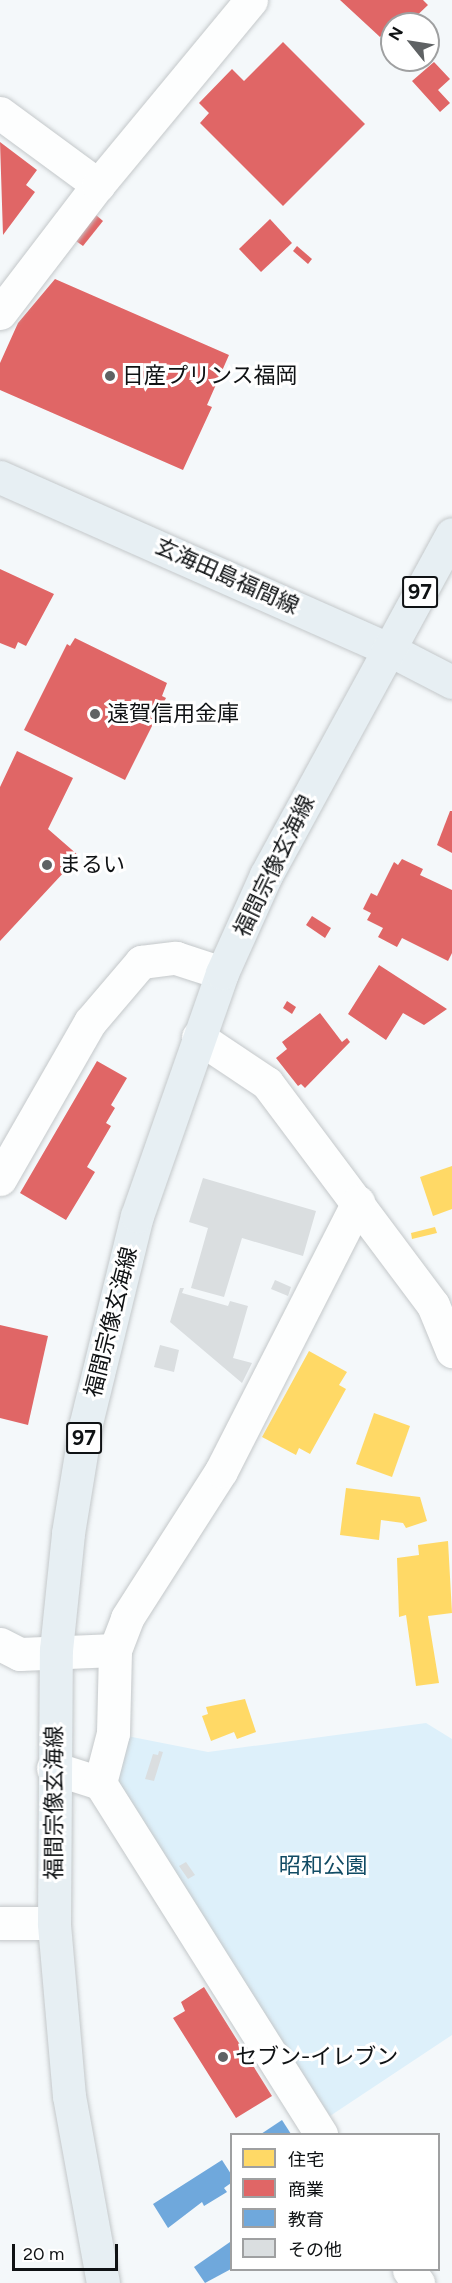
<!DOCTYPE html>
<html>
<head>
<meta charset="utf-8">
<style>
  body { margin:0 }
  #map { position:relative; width:452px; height:2283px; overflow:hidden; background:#f4f8fa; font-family:Figtree,"Noto Sans JP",sans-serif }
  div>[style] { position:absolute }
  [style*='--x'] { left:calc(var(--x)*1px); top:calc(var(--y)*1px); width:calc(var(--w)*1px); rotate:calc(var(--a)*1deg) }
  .green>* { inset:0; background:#ddf0fa }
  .homes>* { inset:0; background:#ffd966 }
  .shops>* { inset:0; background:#e06666 }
  .schools>* { inset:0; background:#6fa8dc }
  .building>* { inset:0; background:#dadee0 }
  .roads { filter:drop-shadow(0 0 2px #c4c8ca) drop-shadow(0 0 2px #c4c8ca) }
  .minor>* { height:33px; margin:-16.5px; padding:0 16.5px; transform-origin:16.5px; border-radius:16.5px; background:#fdfefe }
  .major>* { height:33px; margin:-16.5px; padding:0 16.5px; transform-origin:16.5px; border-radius:16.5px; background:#e7eff3 }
  .dots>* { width:16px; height:16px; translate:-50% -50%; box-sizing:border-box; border:3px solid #fff; border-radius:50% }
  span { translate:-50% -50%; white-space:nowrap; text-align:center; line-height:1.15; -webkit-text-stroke:6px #fff; paint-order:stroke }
  .shield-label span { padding:2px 4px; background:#fff; border:2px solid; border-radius:4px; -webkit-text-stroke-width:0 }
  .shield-label { font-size:21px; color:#0f1214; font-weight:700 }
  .poi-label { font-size:22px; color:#0f1214 }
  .left { translate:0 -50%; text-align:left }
  .street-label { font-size:22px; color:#0f1214 }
  .park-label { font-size:22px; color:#114b64 }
  .legend { position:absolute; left:230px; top:2133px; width:210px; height:138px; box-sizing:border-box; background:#fff; border:2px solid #9fa0a1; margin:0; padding:8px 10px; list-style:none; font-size:18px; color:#0f1214 }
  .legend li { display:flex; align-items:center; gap:12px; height:30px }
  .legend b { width:30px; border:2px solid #9fa0a1 }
  .north { position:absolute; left:380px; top:12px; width:60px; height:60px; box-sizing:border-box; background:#fff; border:2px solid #9fa0a1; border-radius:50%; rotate:300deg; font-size:16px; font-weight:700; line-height:24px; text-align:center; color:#0f1214 }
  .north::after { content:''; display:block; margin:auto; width:21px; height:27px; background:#5f6264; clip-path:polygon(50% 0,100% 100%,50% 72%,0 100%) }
  .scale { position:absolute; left:12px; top:2244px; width:106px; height:27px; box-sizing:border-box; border:3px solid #0f1214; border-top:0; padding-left:8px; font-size:18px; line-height:21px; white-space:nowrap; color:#0f1214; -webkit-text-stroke:4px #fff; paint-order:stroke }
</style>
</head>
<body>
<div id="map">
  <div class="green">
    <div style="clip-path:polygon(426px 1723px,452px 1739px,452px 2035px,330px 2116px,116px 1781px,127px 1736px,208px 1752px)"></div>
  </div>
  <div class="homes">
    <div style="clip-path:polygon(452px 1166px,452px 1209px,433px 1216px,420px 1177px)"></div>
    <div style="clip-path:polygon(435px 1227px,437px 1233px,412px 1239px,411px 1233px)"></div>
    <div style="clip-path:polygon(309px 1351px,347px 1372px,339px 1385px,346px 1389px,310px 1454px,299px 1448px,296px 1455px,262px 1437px)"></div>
    <div style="clip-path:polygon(374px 1413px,410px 1426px,392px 1477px,356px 1464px)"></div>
    <div style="clip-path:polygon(346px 1488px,420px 1497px,427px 1521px,406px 1528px,403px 1523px,381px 1520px,379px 1540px,340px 1535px)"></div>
    <div style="clip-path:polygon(448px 1541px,452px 1613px,428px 1616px,439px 1683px,416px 1686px,406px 1615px,399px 1617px,397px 1558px,419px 1555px,418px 1545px)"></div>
    <div style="clip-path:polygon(245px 1699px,256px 1732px,237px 1739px,234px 1732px,211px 1741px,202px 1716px,208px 1714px,206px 1707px)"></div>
  </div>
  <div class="shops">
    <div style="clip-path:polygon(340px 0,423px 0,428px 5px,408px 24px,396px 22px,380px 37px)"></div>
    <div style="clip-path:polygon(283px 42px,365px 124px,283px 206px,200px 123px,209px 113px,199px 103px,232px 69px,244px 81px)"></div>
    <div style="clip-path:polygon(434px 62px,450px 79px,438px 90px,450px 103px,440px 112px,412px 81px)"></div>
    <div style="clip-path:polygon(0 142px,37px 170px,26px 185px,35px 192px,3px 235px)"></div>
    <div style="clip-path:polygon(96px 215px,103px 221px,83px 246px,76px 241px)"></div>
    <div style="clip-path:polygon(270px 219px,292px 243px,261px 272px,239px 249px)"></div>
    <div style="clip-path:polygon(297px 246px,312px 259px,308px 264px,293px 251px)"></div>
    <div style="clip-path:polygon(55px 279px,229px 355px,207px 405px,212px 407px,183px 470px,0 390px,0 363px,18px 323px)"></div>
    <div style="clip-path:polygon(0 569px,54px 594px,26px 646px,18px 642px,15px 649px,0 643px)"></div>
    <div style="clip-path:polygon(75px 638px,167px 683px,162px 696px,166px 698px,125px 780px,24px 730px,67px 644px,70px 646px)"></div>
    <div style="clip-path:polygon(17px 751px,73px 778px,48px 829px,79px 856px,0 941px,0 787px)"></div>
    <div style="clip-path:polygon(450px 811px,452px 811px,452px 853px,437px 845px)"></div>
    <div style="clip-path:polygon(402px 859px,423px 869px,420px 875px,452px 890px,452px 953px,448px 961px,402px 938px,397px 947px,378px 937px,383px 928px,367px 920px,371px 913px,363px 909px,371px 893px,377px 896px,394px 862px,398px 865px)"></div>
    <div style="clip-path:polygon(312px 916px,331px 928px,325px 938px,306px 925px)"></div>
    <div style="clip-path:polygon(379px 965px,447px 1009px,424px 1025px,403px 1013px,386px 1040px,348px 1014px)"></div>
    <div style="clip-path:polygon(287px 1001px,296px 1007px,292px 1014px,283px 1008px)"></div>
    <div style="clip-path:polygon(320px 1013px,342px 1042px,347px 1038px,350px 1042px,305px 1088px,301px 1084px,298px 1086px,276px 1058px,287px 1049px,282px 1042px)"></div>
    <div style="clip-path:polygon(97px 1061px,127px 1078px,111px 1105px,115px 1108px,106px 1123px,111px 1126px,87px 1167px,95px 1172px,66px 1220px,20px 1193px)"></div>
    <div style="clip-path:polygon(0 1325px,48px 1336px,28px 1425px,0 1418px)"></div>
    <div style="clip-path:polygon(204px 1987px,272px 2096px,236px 2118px,173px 2018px,185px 2011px,181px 2002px)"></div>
  </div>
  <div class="schools">
    <div style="clip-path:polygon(282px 2120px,291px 2134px,261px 2134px)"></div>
    <div style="clip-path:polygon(222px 2160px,231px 2174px,231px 2183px,224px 2188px,227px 2192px,204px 2206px,202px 2202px,168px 2228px,153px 2204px)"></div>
    <div style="clip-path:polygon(230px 2242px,231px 2269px,205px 2283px,194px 2267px)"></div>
  </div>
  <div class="building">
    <div style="clip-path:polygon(203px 1178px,316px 1211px,303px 1256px,242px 1238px,224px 1297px,191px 1288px,208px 1228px,189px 1222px)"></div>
    <div style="clip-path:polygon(275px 1280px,291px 1287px,288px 1296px,271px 1289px)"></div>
    <div style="clip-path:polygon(180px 1288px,184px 1288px,182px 1293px,228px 1306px,230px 1301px,248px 1306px,233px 1358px,252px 1363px,242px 1383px,170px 1322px)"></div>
    <div style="clip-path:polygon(160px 1345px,179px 1350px,174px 1372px,154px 1367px)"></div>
    <div style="clip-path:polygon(159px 1751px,163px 1752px,154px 1781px,145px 1779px,153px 1754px,158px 1755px)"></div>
    <div style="clip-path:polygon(186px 1862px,195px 1875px,188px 1879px,179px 1866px)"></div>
  </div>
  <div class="roads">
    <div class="minor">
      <div style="--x:0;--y:113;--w:122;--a:36.3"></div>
      <div style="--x:0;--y:313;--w:161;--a:-52.6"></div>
      <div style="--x:98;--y:185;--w:240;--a:-50.4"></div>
      <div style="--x:198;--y:1037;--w:83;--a:33.7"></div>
      <div style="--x:267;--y:1083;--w:277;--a:53.2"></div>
      <div style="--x:433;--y:1305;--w:50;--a:67.6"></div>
      <div style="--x:0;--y:1179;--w:181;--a:-60.2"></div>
      <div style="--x:90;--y:1022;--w:79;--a:-49.6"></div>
      <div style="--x:141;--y:962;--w:35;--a:-7"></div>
      <div style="--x:176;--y:958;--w:48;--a:18.1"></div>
      <div style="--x:0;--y:1644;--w:22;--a:27"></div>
      <div style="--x:20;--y:1654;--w:95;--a:-2.4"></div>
      <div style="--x:53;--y:1768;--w:49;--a:17.7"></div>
      <div style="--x:100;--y:1783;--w:415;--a:57.8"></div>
      <div style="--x:100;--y:1783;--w:52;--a:-75.4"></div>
      <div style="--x:113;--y:1733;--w:83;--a:-88.6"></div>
      <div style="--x:115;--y:1650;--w:34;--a:-69"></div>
      <div style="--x:127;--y:1618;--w:174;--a:-57.4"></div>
      <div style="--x:221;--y:1471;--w:302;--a:-63"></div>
      <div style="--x:0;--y:1923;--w:54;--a:0"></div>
      <div style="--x:409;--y:2270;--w:16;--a:55"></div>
    </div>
    <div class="major">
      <div style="--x:0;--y:477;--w:424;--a:23.9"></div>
      <div style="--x:388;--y:649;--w:72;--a:27.3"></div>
      <div style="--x:103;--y:2283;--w:190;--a:-100.3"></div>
      <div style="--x:69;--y:2096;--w:174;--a:-95"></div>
      <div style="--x:54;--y:1923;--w:273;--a:-89.6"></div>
      <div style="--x:56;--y:1650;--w:118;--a:-84.1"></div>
      <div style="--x:68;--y:1533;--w:111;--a:-80.7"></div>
      <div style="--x:86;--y:1423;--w:213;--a:-76.2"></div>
      <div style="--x:137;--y:1216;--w:257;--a:-70.7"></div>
      <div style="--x:222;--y:973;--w:107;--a:-65.8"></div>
      <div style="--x:266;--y:875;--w:388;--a:-61.4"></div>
    </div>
  </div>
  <div class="dots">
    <div style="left:110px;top:376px;background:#5f6264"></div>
    <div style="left:95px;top:714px;background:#5f6264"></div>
    <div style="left:47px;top:865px;background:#5f6264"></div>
    <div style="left:223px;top:2057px;background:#5f6264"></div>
  </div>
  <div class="shield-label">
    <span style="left:420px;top:592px">97</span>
    <span style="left:84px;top:1438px">97</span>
  </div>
  <div class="poi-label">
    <span class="left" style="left:122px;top:376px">日産プリンス福岡</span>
    <span class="left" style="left:107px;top:714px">遠賀信用金庫</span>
    <span class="left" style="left:59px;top:865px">まるい</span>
    <span class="left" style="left:235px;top:2057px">セブン-イレブン</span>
  </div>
  <div class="street-label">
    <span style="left:227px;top:576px;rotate:24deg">玄海田島福間線</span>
    <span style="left:274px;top:866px;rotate:-64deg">福間宗像玄海線</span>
    <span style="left:111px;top:1322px;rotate:-76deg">福間宗像玄海線</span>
    <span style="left:54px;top:1803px;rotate:-90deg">福間宗像玄海線</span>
  </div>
  <div class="park-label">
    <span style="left:323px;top:1866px">昭和公園</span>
  </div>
  <ul class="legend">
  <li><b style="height:16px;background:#ffd966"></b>住宅</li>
  <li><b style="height:16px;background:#e06666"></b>商業</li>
  <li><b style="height:16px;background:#6fa8dc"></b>教育</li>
  <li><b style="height:16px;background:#dadee0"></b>その他</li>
  </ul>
  <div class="north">N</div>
  <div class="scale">20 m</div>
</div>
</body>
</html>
